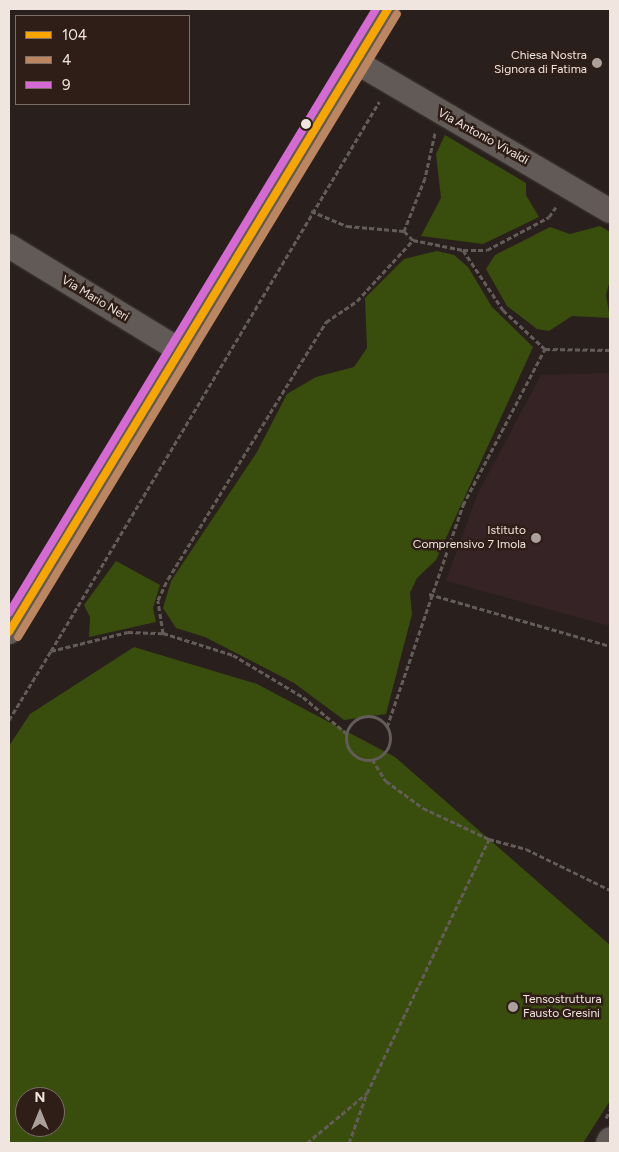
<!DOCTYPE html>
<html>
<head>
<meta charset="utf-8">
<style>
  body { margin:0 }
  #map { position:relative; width:619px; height:1152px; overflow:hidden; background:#29201d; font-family:Figtree,sans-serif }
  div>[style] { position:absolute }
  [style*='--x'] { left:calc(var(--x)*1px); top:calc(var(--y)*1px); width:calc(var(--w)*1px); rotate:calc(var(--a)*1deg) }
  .education>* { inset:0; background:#362326 }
  .green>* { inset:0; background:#394d0c }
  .path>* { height:3px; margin-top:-1.5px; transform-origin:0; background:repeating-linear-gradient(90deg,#635c58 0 5px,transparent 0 7.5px) }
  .path>.ring { margin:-1.5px; padding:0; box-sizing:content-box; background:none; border:3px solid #635c58; border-radius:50% }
  .roads { filter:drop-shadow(0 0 1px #423a38) drop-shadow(0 0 1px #423a38) }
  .street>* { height:24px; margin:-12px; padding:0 12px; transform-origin:12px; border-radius:12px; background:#615a57 }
  .bus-1>* { height:8px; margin:-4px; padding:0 4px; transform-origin:4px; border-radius:4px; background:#f7a600 }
  .bus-2>* { height:8px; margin:-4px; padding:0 4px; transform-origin:4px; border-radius:4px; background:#bb8660 }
  .bus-3>* { height:8px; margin:-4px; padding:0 4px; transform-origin:4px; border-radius:4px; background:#d56ad5 }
  .dots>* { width:14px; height:14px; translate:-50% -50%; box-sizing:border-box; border:2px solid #2f1e17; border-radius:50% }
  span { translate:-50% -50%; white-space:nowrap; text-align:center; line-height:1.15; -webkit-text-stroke:5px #2f1e17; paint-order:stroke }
  .poi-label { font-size:12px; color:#f1e5df }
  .right { translate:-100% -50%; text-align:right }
  .left { translate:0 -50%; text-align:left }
  .street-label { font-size:12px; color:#f1e5df }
  .frame { position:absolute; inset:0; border:10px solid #f1e5df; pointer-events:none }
  .legend { position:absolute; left:15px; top:15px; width:175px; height:90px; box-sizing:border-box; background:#2f1e17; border:1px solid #7d6e67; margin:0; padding:6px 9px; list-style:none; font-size:15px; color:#f1e5df }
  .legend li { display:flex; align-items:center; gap:10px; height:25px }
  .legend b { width:25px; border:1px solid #7d6e67 }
  .north { position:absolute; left:15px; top:1087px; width:50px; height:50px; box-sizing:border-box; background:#2f1e17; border:1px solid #7d6e67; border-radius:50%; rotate:0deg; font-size:14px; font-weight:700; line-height:20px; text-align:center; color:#f1e5df }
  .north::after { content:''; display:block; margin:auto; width:18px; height:22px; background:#aba09b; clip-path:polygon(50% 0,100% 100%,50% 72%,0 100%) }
</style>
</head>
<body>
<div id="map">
  <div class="education">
    <div style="clip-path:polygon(610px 373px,610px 626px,446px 581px,477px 495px,541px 375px)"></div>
  </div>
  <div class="green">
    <div style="clip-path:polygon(445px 135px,526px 183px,526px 195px,539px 217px,483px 244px,421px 236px,441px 198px,436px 154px)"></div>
    <div style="clip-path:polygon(600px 226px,610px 232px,610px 280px,606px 295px,610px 318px,572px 316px,549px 331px,537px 329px,507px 306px,486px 269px,495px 255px,550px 227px,570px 234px)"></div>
    <div style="clip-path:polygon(437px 251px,454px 255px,468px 267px,492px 307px,533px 347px,436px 560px,417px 578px,410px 593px,412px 614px,386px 714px,344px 720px,294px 683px,205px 637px,176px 628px,163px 608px,171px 581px,257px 452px,287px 394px,316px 377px,354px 367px,367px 348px,365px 298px,404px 259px)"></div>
    <div style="clip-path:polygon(116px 561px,160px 585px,153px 608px,156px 622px,89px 637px,90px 617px,84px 605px)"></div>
    <div style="clip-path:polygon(evenodd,134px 647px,257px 684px,395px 757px,610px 945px,610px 1101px,583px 1143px,9px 1143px,9px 746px,30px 714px,134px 647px,25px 1097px,55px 1097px,55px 1127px,25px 1127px,25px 1097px)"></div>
  </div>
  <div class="path">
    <div style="--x:435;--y:133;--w:46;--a:102.5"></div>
    <div style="--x:425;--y:178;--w:57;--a:111.6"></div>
    <div style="--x:404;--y:231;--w:13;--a:45"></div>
    <div style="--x:413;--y:240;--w:51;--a:11.3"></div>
    <div style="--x:463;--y:250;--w:72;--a:56.3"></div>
    <div style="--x:503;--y:310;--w:57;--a:42.9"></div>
    <div style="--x:545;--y:349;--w:65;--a:0.9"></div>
    <div style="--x:311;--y:211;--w:39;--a:23"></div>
    <div style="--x:347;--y:226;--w:57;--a:5"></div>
    <div style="--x:463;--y:250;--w:24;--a:0"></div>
    <div style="--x:487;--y:250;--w:70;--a:-28"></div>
    <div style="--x:549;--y:217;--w:12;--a:-55"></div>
    <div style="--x:429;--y:594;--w:188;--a:16"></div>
    <div style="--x:163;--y:633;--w:73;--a:17.4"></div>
    <div style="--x:233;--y:655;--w:82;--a:31"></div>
    <div style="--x:303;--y:697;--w:56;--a:39.9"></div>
    <div style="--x:51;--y:651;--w:640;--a:-59.14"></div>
    <div class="ring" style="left:346px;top:716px;width:41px;height:41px"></div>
    <div style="--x:9;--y:720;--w:81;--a:-58.7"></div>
    <div style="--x:51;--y:651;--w:79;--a:-13.9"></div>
    <div style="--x:128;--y:632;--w:35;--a:2"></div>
    <div style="--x:163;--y:633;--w:33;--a:-99"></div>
    <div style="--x:158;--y:600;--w:23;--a:-65"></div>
    <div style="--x:168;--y:579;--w:302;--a:-58.4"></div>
    <div style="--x:326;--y:322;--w:37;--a:-34"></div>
    <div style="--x:357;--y:301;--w:83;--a:-47.4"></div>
    <div style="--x:387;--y:727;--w:235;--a:-71.1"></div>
    <div style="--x:463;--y:505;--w:176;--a:-62.3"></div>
    <div style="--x:372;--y:759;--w:26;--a:58"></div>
    <div style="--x:386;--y:781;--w:46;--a:36.1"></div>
    <div style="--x:423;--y:808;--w:73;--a:25.2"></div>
    <div style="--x:489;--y:839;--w:38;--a:15"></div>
    <div style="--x:526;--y:849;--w:93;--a:26"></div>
    <div style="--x:606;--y:1118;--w:9;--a:-63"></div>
    <div style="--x:307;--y:1143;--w:78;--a:-39.8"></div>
    <div style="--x:367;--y:1093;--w:282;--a:-64.3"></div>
    <div style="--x:349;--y:1143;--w:53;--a:-70.2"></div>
  </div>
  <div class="roads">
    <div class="street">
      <div style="--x:356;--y:62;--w:294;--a:30.4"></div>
      <div style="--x:9;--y:246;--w:202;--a:31.4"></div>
      <div style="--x:9;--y:632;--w:729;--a:-58.69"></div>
      <div style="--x:608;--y:1143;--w:4;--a:-63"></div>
    </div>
  </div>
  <div class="bus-1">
    <div style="--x:9;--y:632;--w:729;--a:-58.69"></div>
  </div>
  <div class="bus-2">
    <div style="--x:18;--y:637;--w:729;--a:-58.69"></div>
  </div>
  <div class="bus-3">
    <div style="--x:9;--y:613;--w:707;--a:-58.72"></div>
  </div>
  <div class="dots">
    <div style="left:597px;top:63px;background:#aba09b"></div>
    <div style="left:306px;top:124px;background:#f1e5df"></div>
    <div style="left:536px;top:538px;background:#aba09b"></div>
    <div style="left:513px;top:1007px;background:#aba09b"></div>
  </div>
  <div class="poi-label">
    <span class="right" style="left:587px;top:63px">Chiesa Nostra<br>Signora di Fatima</span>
    <span class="right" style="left:526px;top:538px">Istituto<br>Comprensivo 7 Imola</span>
    <span class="left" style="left:523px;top:1007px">Tensostruttura<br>Fausto Gresini</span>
  </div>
  <div class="street-label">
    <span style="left:483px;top:137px;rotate:29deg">Via Antonio Vivaldi</span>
    <span style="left:95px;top:299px;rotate:31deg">Via Mario Neri</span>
  </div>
  <div class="frame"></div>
  <ul class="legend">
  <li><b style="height:6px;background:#f7a600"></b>104</li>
  <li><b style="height:6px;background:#bb8660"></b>4</li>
  <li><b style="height:6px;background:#d56ad5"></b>9</li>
  </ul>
  <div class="north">N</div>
</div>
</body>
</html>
